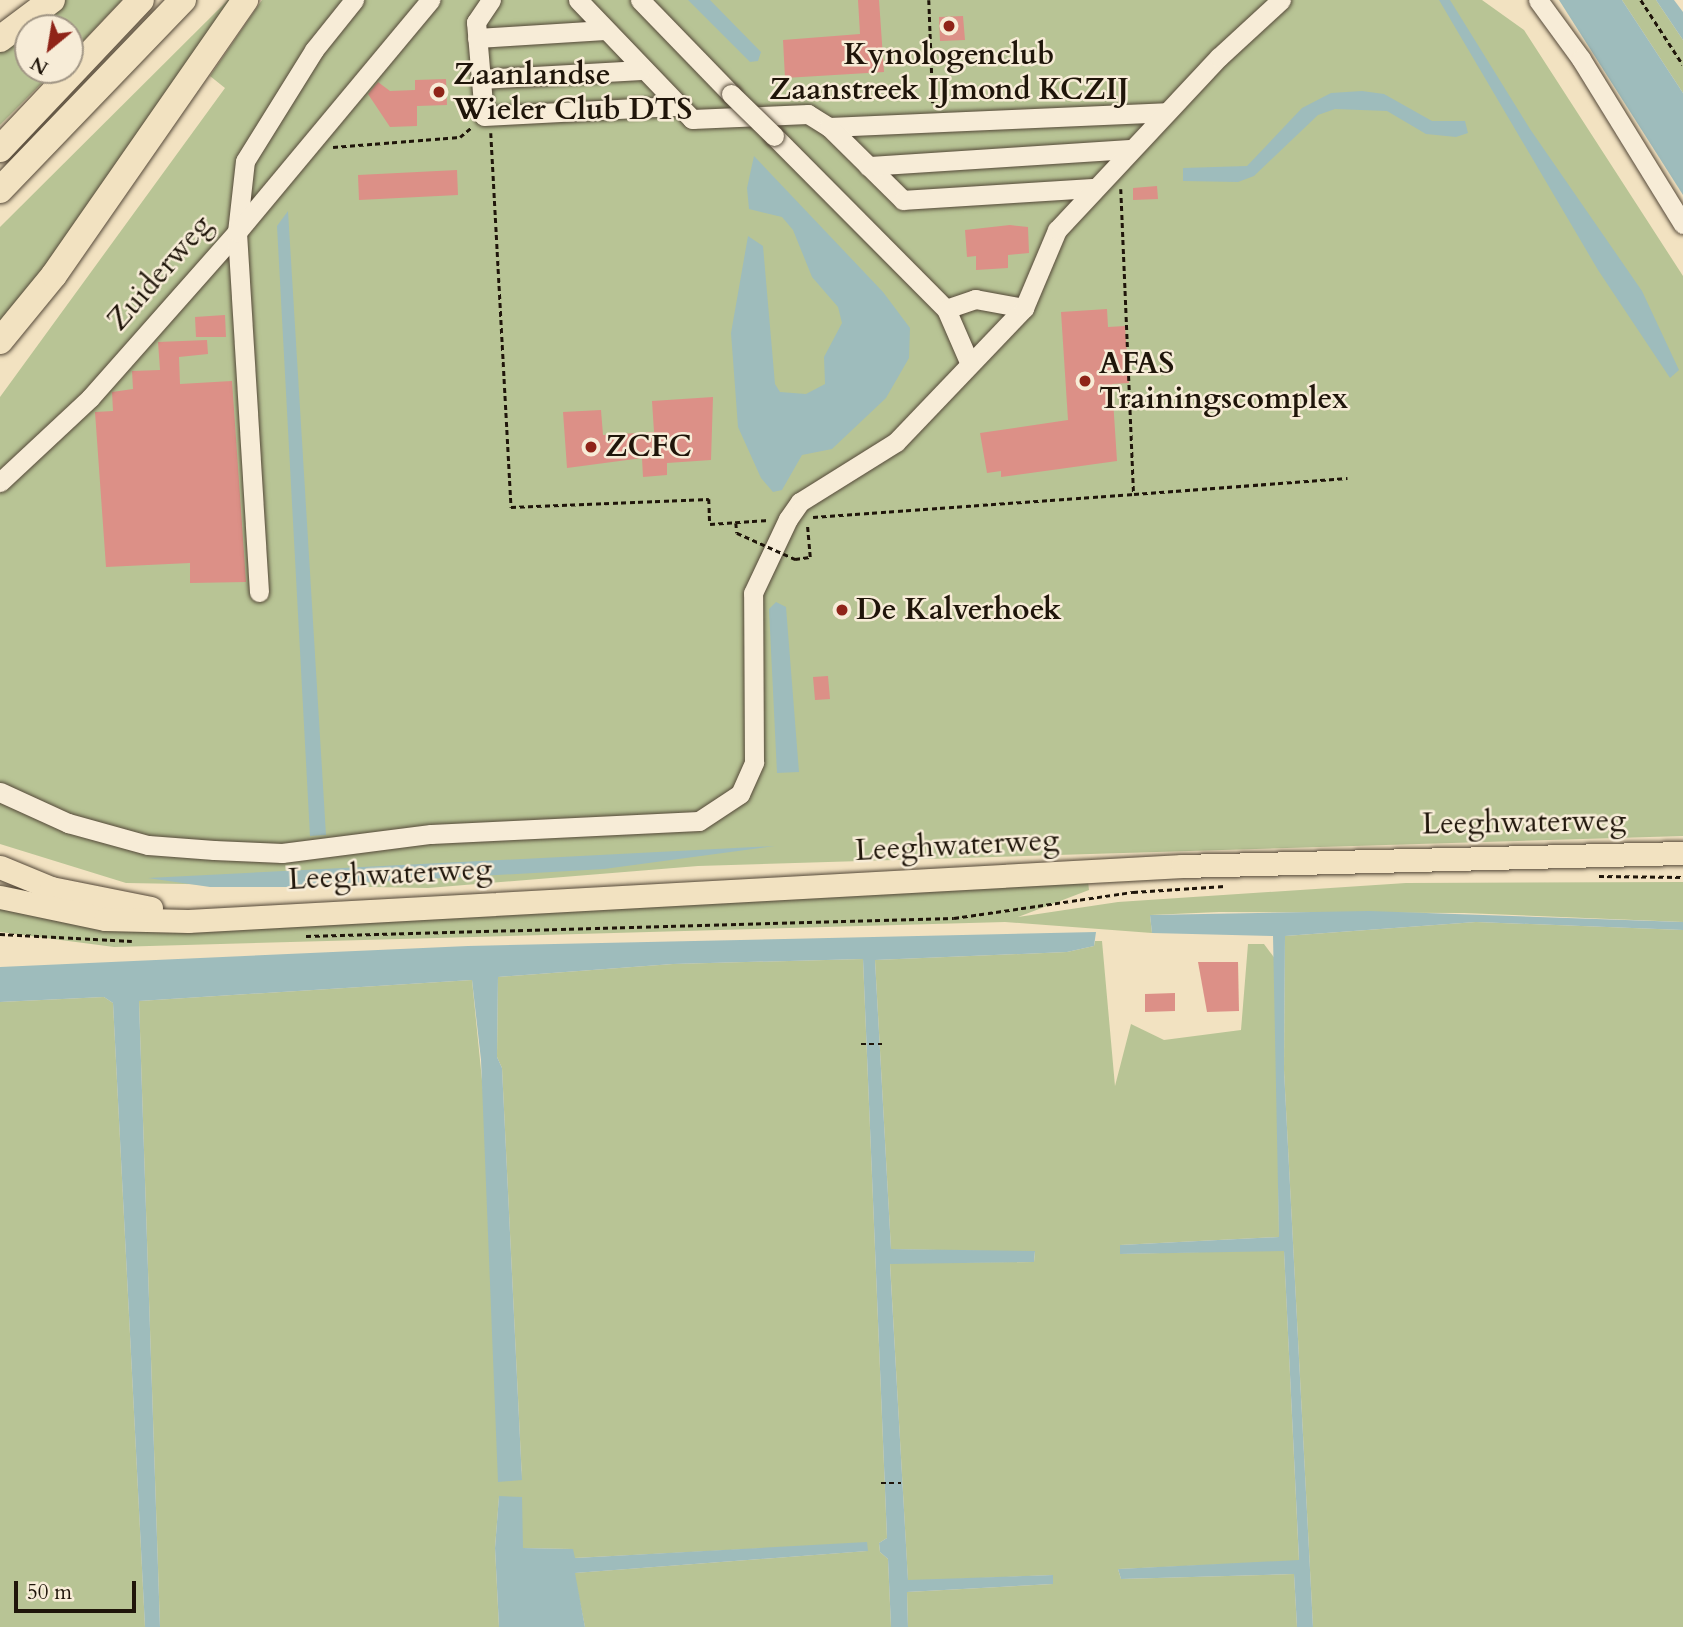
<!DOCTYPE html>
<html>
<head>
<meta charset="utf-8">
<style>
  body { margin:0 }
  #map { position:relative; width:1683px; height:1627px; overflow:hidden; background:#f2e2c1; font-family:Cardo,serif }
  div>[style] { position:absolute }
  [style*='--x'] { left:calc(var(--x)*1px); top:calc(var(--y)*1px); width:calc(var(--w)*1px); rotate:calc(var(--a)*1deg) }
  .green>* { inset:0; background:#b8c495 }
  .water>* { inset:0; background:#9ebcbc }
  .building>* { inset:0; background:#dc9087 }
  .path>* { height:2.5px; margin-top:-1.25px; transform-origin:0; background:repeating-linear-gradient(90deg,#1f150a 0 5px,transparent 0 8.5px) }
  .roads { filter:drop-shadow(0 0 2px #544838) drop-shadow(0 0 2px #544838) }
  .minor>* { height:19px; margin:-9.5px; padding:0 9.5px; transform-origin:9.5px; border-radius:9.5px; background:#f7ecd7 }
  .major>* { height:23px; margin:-11.5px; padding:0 11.5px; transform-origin:11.5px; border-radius:11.5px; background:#f2e2c1 }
  .highway>* { height:26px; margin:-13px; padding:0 13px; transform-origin:13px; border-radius:13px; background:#f2e2c1 }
  .path-bridge>* { height:2.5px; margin-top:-1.25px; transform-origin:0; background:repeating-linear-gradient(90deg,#1f150a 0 5px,transparent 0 8.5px) }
  .bridges { filter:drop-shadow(0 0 2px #544838) drop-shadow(0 0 2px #544838) }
  .minor-bridge>* { height:19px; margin:-9.5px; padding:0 9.5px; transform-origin:9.5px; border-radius:9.5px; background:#f7ecd7 }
  .dots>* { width:19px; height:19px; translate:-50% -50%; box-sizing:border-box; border:4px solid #f7ecd7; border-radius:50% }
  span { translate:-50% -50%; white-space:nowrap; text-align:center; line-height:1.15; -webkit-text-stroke:5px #f7ecd7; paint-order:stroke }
  .poi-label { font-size:30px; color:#1f150a; font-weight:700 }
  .left { translate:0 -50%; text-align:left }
  .street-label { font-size:30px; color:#1f150a }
  .north { position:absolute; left:14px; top:14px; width:70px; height:70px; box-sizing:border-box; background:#f7ecd7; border:2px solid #a19685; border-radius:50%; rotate:210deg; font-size:19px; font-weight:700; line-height:28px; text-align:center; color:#1f150a }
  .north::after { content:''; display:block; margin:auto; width:24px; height:32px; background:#8f2418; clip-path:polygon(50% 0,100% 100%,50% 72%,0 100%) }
  .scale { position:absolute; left:14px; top:1581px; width:122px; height:32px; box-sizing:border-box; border:4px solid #1f150a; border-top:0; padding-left:9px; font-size:21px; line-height:24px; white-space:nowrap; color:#1f150a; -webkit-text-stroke:5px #f7ecd7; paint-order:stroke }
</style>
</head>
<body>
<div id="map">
  <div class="green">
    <div style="clip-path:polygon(66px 0,122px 0,70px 55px,70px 28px,29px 28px)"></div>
    <div style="clip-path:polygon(228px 0,236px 0,0 330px,0 227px)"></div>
    <div style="clip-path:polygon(262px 0,1482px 0,1524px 30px,1683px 276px,1683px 836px,698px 866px,428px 888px,126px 883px,0 844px,0 397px,225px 88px,210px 76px)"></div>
    <div style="clip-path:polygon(1622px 0,1656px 0,1683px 40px,1683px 93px)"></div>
    <div style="clip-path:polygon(28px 29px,28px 70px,55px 70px,0 125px,0 50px)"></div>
    <div style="clip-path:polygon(1088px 881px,1089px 890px,1018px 917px,1118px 902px,1406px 883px,1683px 882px,1683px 922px,1464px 913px,1219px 912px,1150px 915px,1152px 933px,1005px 922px,114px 947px,0 932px,0 903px,44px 915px)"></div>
    <div style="clip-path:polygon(1476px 922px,1683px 930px,1683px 1627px,1313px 1627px,1284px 1070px,1285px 936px)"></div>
    <div style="clip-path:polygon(1095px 941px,1102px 941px,1115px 1086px,1131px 1024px,1164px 1040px,1241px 1030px,1248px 944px,1264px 944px,1276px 960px,1279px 1237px,1120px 1245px,1120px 1254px,1284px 1250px,1299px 1561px,1118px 1569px,1121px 1579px,1294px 1574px,1297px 1627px,908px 1627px,907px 1592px,1053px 1584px,1053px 1575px,908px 1581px,890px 1263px,1034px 1262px,1035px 1252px,891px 1249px,875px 960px,1067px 952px,1094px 946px)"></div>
    <div style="clip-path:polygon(863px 959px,887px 1538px,879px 1543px,880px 1552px,888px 1559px,891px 1627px,585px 1627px,574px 1573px,867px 1551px,867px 1543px,574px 1558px,572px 1549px,522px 1548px,522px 1497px,499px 1497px,495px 1548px,499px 1627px,160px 1627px,139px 1001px,472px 980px,522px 1480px,502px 1068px,497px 1057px,498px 977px,673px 964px)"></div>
    <div style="clip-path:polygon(104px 997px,113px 1003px,145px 1627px,0 1627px,0 1002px)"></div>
  </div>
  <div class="water">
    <div style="clip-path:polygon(688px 0,710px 0,761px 52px,758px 61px,750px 62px)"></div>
    <div style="clip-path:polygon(1439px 0,1450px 0,1530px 129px,1642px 291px,1679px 370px,1670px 378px,1598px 270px)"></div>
    <div style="clip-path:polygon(1559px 0,1622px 0,1683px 93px,1683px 195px)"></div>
    <div style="clip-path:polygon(1656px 0,1674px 0,1683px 12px,1683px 40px)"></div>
    <div style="clip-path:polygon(1362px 91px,1384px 94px,1432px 121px,1465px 121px,1468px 133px,1456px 137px,1426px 134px,1387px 111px,1335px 109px,1318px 115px,1254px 176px,1238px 182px,1183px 181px,1183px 168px,1247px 166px,1302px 108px,1331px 93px)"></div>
    <div style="clip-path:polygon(754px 156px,883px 292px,910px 328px,909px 358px,886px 398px,832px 449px,802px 455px,782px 490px,773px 492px,761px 478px,738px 427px,731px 333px,748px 236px,763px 246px,775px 384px,780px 392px,806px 394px,825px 384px,824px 357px,842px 323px,838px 307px,812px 277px,793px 230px,782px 217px,749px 209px,747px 188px)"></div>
    <div style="clip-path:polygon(288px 211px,326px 835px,310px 836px,277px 226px)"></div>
    <div style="clip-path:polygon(776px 602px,786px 607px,799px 772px,777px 773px,769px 609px)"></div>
    <div style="clip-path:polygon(775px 846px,604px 869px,288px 887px,210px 887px,148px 878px)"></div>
    <div style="clip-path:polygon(1369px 911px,1683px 922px,1683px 930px,1476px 922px,1285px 936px,1284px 1070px,1313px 1627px,1297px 1627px,1294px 1574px,1121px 1579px,1118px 1569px,1299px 1560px,1284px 1251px,1120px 1254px,1120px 1245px,1279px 1237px,1273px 936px,1152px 933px,1150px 915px)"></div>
    <div style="clip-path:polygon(1096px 932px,1094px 946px,1067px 952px,875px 960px,891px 1249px,1035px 1251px,1034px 1262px,890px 1264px,908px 1580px,1053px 1575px,1053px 1584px,907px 1592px,908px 1627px,891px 1627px,888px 1559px,880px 1552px,879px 1543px,887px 1538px,863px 959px,673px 964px,498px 977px,497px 1057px,502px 1068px,522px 1480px,498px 1482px,481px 1060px,472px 980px,139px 1001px,160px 1627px,145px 1627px,113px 1003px,104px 997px,0 1002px,0 967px,468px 946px)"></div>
    <div style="clip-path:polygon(499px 1496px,522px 1497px,523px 1548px,573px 1549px,575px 1558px,867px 1542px,868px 1551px,575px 1573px,585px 1627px,499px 1627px,495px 1548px)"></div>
  </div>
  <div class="building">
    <div style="clip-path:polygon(858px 0,879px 0,884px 72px,785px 78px,783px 40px,860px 34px)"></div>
    <div style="clip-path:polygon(963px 16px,965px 40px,940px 41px,939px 17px)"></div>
    <div style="clip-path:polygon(446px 79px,447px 105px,417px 106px,417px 126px,390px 127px,368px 94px,378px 82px,390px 91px,415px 90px,415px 80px)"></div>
    <div style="clip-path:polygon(457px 170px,458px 195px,359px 200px,358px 175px)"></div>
    <div style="clip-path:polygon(1157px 186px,1158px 199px,1133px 200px,1133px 188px)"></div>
    <div style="clip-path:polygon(1010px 225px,1028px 227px,1029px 253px,1008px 255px,1008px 268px,976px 270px,976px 256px,967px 257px,965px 230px)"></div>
    <div style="clip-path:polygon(1107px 309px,1108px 327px,1125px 326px,1129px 383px,1112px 384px,1117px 461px,1001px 477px,1001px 471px,987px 473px,980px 433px,1068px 420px,1061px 312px)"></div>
    <div style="clip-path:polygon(225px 315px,226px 337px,196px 337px,195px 317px)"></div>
    <div style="clip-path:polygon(207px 340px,208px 354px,179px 357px,180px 384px,232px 381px,246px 582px,190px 583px,190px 563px,106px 567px,95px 412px,113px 411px,112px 392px,133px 389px,132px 371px,160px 370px,158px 342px)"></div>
    <div style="clip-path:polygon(713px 397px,711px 460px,667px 463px,667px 475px,643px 477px,642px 458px,567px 468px,563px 412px,601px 410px,603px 435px,654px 432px,652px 401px)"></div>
    <div style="clip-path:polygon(828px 676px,830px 699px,815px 700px,813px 677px)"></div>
    <div style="clip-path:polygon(1198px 962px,1238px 962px,1239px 1011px,1207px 1012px)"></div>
    <div style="clip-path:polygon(1175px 993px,1175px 1011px,1145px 1012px,1145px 994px)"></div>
  </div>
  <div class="path">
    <div style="--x:929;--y:0;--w:103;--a:87.8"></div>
    <div style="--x:1641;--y:0;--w:77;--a:57.1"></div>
    <div style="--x:491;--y:133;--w:375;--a:86.9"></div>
    <div style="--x:511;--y:507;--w:198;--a:-2.3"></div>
    <div style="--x:709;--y:499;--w:25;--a:88"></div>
    <div style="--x:710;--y:524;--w:58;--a:-3.9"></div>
    <div style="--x:333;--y:147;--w:127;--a:-4.5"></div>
    <div style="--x:460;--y:137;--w:16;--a:-40"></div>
    <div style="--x:1121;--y:189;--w:305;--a:87.6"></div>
    <div style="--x:1134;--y:494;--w:214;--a:-4.3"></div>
    <div style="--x:813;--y:517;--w:322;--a:-4.1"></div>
    <div style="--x:736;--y:523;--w:10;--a:84"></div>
    <div style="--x:795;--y:559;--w:15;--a:-8"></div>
    <div style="--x:810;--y:557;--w:33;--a:-95"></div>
    <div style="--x:1599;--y:876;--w:84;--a:0.7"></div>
    <div style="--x:0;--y:934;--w:132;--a:3"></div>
    <div style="--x:306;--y:936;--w:648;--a:-1.59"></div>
    <div style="--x:954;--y:918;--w:181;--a:-8.3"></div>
    <div style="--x:1133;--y:892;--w:92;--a:-3.7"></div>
    <div style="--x:861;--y:1044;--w:21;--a:0"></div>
    <div style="--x:881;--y:1483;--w:20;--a:0"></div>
  </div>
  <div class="roads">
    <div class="minor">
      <div style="--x:491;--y:0;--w:27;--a:124"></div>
      <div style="--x:476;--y:22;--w:94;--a:85.1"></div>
      <div style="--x:484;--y:116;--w:191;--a:-3"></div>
      <div style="--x:578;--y:0;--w:165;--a:46.2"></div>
      <div style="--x:692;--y:119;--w:116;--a:-2.5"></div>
      <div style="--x:808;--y:114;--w:25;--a:32"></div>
      <div style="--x:829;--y:127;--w:337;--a:-2.5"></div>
      <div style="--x:640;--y:0;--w:131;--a:45.9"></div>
      <div style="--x:1538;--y:0;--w:73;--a:53.9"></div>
      <div style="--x:1581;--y:59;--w:194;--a:58.3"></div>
      <div style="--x:477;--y:38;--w:128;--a:-3.6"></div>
      <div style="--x:481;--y:79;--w:160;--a:-3.2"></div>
      <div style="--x:829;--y:127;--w:104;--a:44.6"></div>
      <div style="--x:903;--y:200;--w:192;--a:-3.6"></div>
      <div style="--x:774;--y:136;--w:244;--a:45.2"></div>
      <div style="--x:946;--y:309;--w:58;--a:66.5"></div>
      <div style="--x:868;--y:166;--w:264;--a:-3.7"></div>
      <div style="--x:946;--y:309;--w:31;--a:-19"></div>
      <div style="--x:975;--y:299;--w:50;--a:10.4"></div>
      <div style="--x:0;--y:482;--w:123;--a:-43"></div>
      <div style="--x:90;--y:398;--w:222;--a:-48.5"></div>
      <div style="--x:237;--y:232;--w:71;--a:-83.6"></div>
      <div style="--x:245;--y:161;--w:131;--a:-58.1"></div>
      <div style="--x:314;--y:50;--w:64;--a:-51.3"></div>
      <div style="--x:259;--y:592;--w:361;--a:-93.5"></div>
      <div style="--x:237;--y:232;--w:302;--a:-50.2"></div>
      <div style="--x:0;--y:792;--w:75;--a:24.5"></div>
      <div style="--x:68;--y:823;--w:83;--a:15.4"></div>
      <div style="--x:148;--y:845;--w:66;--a:4.3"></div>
      <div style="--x:214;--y:850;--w:68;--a:2.5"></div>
      <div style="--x:282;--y:853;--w:150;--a:-7.3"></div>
      <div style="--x:431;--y:834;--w:268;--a:-2.8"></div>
      <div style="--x:699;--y:821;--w:49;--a:-33.4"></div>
      <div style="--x:740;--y:794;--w:35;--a:-66"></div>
      <div style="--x:754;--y:762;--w:169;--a:-90.3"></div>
      <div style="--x:753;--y:593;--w:82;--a:-64.7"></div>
      <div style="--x:788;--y:519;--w:21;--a:-55"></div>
      <div style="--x:800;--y:502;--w:113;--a:-32"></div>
      <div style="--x:896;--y:442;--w:185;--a:-46.3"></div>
      <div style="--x:1024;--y:308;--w:85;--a:-67.1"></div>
      <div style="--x:1057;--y:230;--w:237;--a:-46.9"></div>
      <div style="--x:1219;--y:57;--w:84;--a:-42.6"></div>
    </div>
    <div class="major">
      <div style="--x:0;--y:867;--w:55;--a:22.4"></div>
      <div style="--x:51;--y:888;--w:102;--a:11.3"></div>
      <div style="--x:0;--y:897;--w:107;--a:11.8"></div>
      <div style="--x:105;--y:919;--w:83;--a:1.4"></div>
      <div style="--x:188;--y:921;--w:996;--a:-3.17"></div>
      <div style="--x:1182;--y:866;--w:501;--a:-1.49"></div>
    </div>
    <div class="highway">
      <div style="--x:0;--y:39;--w:65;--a:-36.9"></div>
      <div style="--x:0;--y:149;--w:205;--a:-46.6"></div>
      <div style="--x:0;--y:190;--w:264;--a:-46.1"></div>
      <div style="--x:0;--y:341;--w:85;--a:-50.7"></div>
      <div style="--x:54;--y:275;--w:335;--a:-55.2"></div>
    </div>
  </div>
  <div class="path-bridge">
    <div style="--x:737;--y:533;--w:64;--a:24.1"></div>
  </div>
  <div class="bridges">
    <div class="minor-bridge">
      <div style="--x:731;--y:94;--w:60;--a:44.3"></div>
    </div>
  </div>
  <div class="dots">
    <div style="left:949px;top:26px;background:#8f2418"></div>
    <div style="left:439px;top:92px;background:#8f2418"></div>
    <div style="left:1085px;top:381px;background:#8f2418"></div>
    <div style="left:591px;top:447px;background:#8f2418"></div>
    <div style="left:842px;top:610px;background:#8f2418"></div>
  </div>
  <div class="poi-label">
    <span style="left:949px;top:72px">Kynologenclub<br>Zaanstreek IJmond KCZIJ</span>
    <span class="left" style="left:453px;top:92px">Zaanlandse<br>Wieler Club DTS</span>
    <span class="left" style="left:1099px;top:381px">AFAS<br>Trainingscomplex</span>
    <span class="left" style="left:605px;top:447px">ZCFC</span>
    <span class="left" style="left:856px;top:610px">De Kalverhoek</span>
  </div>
  <div class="street-label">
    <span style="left:160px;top:273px;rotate:-49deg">Zuiderweg</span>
    <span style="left:1524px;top:823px;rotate:-1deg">Leeghwaterweg</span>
    <span style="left:957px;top:846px;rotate:-3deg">Leeghwaterweg</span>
    <span style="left:390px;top:875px;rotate:-3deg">Leeghwaterweg</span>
  </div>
  <div class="north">N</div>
  <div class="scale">50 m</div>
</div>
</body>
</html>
